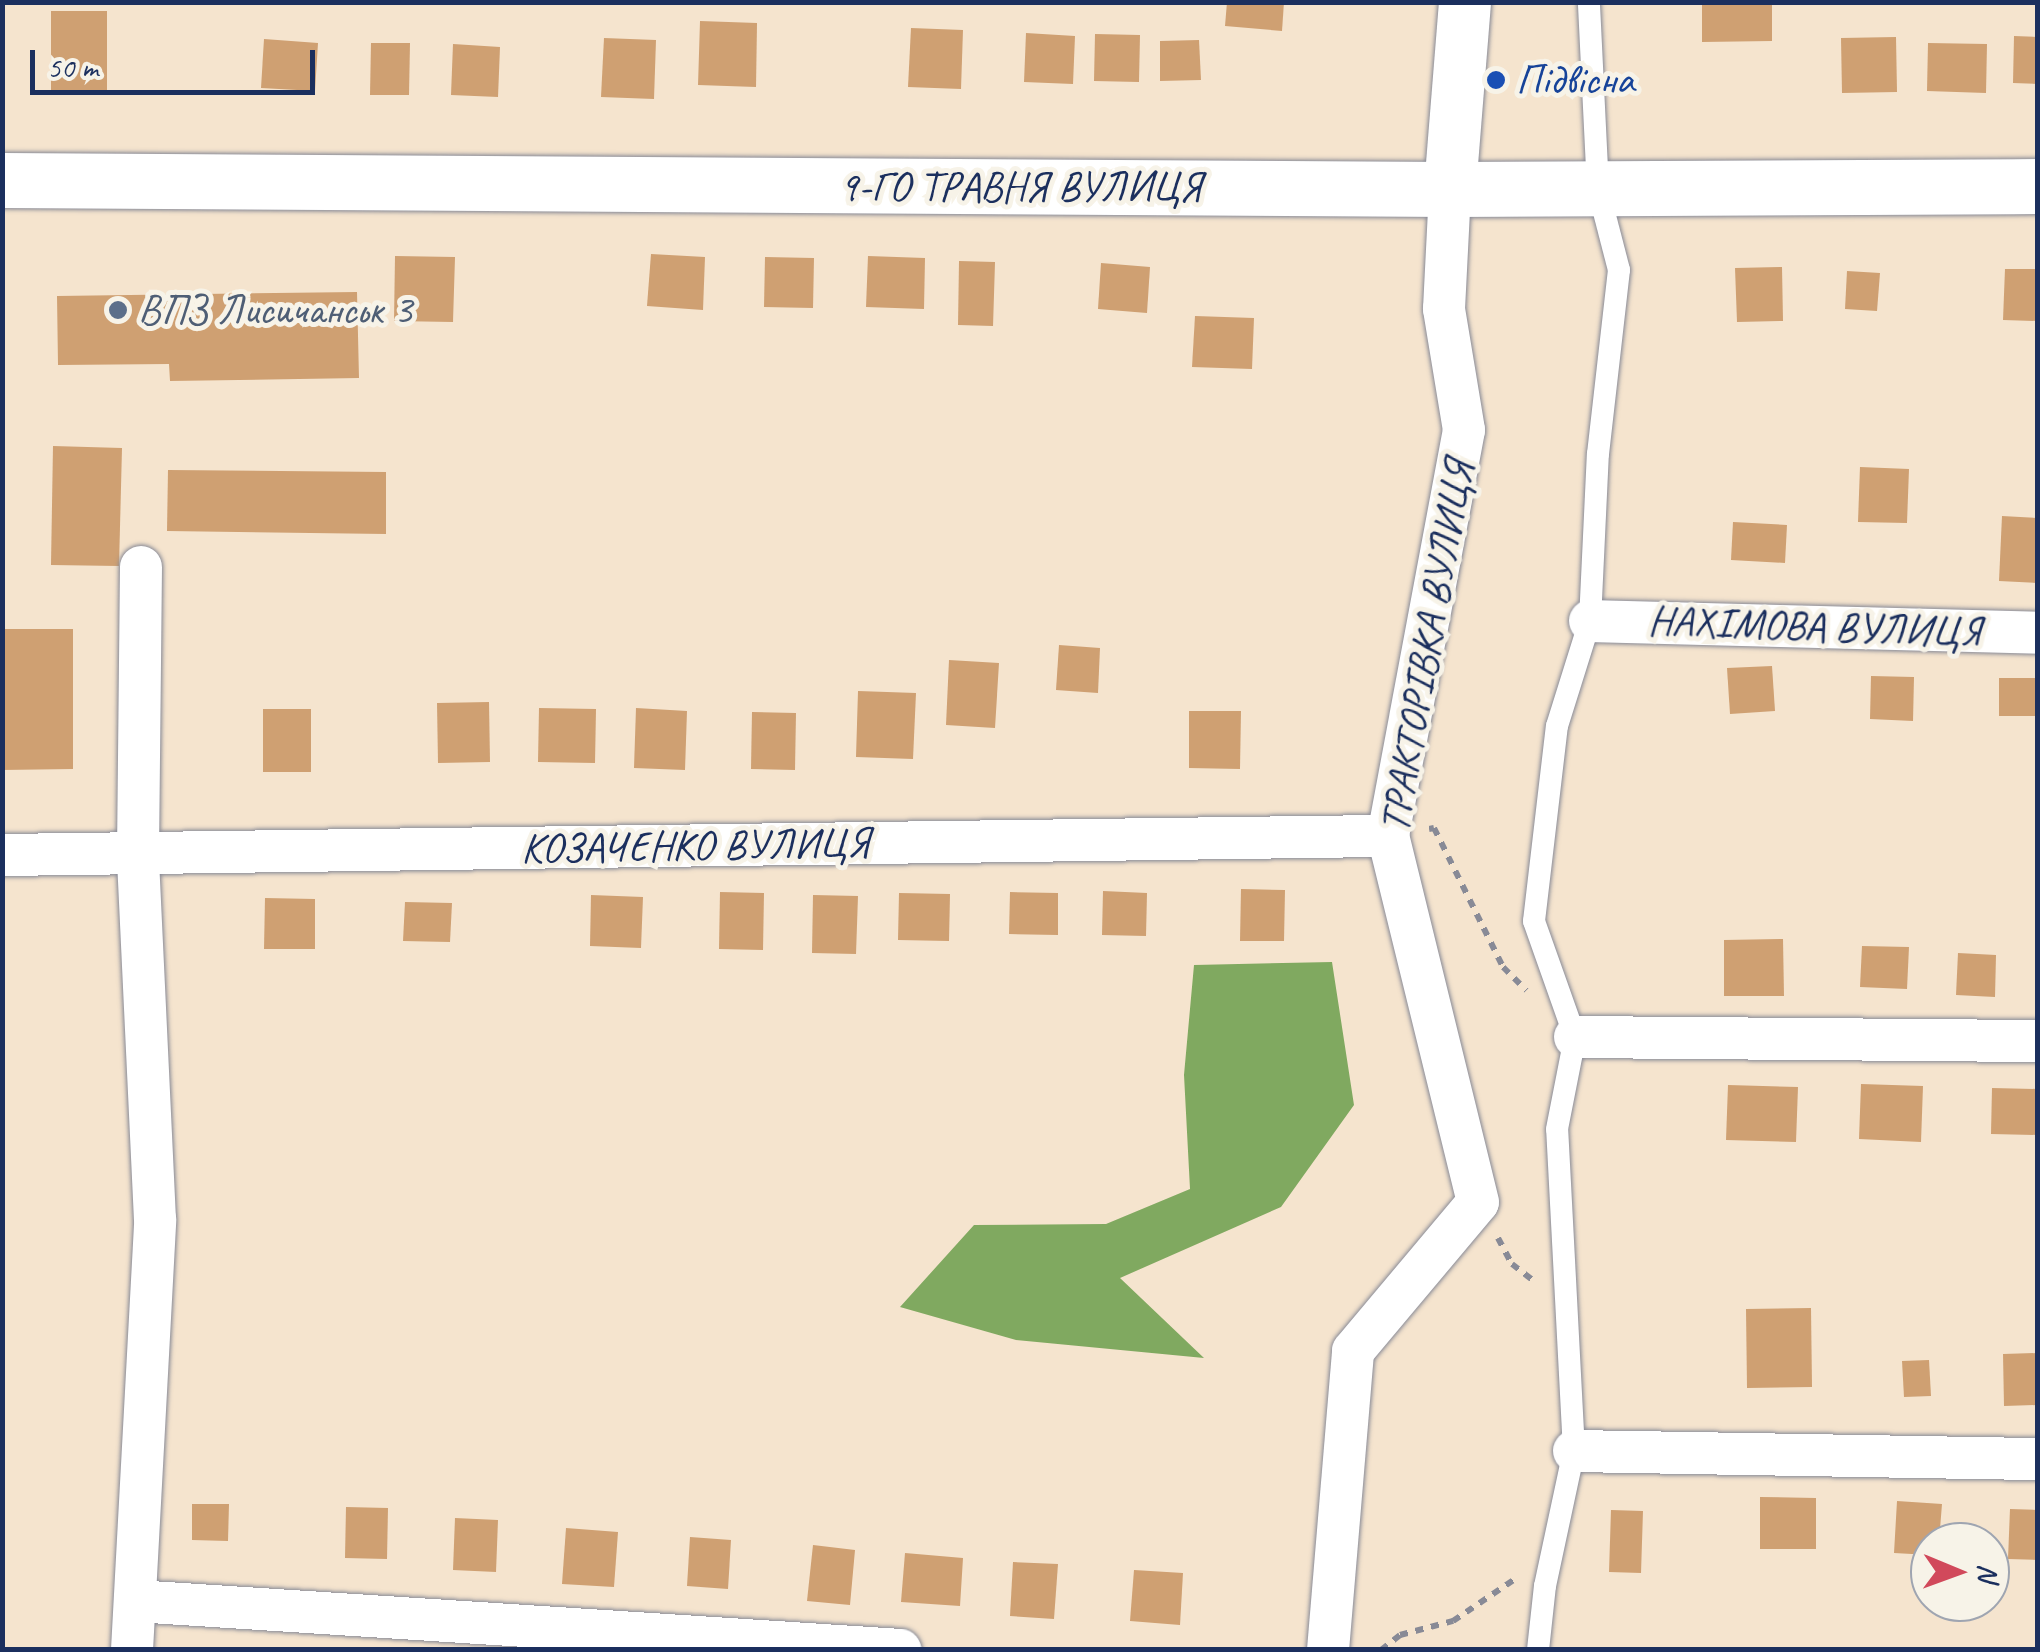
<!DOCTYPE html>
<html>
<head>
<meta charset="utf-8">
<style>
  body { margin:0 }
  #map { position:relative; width:2040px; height:1652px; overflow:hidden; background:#f5e4ce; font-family:Caveat,sans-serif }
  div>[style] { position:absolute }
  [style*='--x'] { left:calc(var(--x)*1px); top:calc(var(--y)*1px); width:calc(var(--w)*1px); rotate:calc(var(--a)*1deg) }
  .forest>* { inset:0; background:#80a960 }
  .building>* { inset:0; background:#cfa072 }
  .path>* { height:6px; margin-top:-3px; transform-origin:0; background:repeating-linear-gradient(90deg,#888a96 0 8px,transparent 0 16px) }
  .roads { filter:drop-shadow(0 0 2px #888a96) drop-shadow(0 0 2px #888a96) }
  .service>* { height:22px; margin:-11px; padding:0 11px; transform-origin:11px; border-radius:11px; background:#fff }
  .minor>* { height:42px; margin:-21px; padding:0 21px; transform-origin:21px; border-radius:21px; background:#fff }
  .tertiary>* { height:52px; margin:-26px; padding:0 26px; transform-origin:26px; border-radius:26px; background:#fff }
  .secondary>* { height:55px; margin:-27.5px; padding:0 27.5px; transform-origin:27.5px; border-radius:27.5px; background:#fff }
  .dots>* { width:28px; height:28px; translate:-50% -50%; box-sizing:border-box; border:5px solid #f7f3e8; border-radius:50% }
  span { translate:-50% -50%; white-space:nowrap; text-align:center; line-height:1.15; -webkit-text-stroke:10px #f7f3e8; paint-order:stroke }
  .transit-label { font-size:42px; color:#164399 }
  .left { translate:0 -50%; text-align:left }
  .street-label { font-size:42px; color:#1b2f5e }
  .service-label { font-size:42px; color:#4e5e75 }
  .frame { position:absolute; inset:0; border:5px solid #1b2f5e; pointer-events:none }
  .north { position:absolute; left:1910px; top:1522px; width:100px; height:100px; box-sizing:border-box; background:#f7f3e8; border:2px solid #9fa5b1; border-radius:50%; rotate:91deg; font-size:28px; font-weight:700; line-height:40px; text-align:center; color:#1b2f5e }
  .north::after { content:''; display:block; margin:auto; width:35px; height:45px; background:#d1495b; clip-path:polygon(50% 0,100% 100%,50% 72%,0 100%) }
  .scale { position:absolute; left:30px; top:50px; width:285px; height:45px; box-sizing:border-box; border:5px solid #1b2f5e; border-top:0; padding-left:12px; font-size:30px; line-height:35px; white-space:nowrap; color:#1b2f5e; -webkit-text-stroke:8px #f7f3e8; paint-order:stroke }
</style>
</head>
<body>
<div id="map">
  <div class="forest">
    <div style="clip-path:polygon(1332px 962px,1354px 1105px,1281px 1207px,1120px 1278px,1204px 1358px,1016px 1340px,900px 1307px,974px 1225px,1106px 1224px,1190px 1189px,1184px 1075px,1194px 965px)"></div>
  </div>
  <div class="building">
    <div style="clip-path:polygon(1227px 2px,1284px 2px,1282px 31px,1225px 26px)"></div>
    <div style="clip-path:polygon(1702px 2px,1772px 2px,1772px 41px,1702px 42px)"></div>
    <div style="clip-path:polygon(51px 11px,107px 11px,107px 93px,51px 93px)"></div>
    <div style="clip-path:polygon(700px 21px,757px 23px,756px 87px,698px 85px)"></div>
    <div style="clip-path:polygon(911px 28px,963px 30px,961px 89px,908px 87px)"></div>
    <div style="clip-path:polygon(1026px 33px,1075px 36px,1073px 84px,1024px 82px)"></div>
    <div style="clip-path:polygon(1095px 34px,1140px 35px,1139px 82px,1094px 81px)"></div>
    <div style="clip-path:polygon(2014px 36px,2038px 37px,2038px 84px,2013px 83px)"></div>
    <div style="clip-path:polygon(1896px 37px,1897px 92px,1842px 93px,1841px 38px)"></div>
    <div style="clip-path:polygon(604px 38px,656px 40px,654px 99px,601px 97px)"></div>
    <div style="clip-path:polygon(264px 39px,318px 43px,315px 91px,261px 88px)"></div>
    <div style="clip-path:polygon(1199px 40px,1201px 80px,1160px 81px,1160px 41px)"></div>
    <div style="clip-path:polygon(371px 43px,410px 43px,409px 95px,370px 95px)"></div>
    <div style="clip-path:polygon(1928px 43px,1987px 44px,1986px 93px,1927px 91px)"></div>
    <div style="clip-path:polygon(453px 44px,500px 47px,498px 97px,451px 95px)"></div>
    <div style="clip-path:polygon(651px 254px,705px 257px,703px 310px,647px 306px)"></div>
    <div style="clip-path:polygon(395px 256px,455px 257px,453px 322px,394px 321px)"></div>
    <div style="clip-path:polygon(868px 256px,925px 258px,924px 309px,866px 307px)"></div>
    <div style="clip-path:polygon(765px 257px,814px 258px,813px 308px,764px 307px)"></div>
    <div style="clip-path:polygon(959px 261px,995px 262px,993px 326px,958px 325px)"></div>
    <div style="clip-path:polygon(1101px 263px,1150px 267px,1147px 313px,1098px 309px)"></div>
    <div style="clip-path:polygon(1782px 267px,1783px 321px,1737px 322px,1735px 268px)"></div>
    <div style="clip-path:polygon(2005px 269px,2038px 269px,2038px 321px,2003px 320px)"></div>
    <div style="clip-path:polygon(1847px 271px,1880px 273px,1877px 311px,1845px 309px)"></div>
    <div style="clip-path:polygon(357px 292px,359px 378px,170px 381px,169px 364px,58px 365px,57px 296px)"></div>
    <div style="clip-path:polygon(1195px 316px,1254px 318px,1252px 369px,1192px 367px)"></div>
    <div style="clip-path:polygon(53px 446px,122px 448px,119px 566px,51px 565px)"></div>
    <div style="clip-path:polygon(1860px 467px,1909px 469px,1907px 523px,1858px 522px)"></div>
    <div style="clip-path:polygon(168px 470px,386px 472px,386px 534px,167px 531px)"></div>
    <div style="clip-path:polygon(2002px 516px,2038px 518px,2038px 583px,1999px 581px)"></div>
    <div style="clip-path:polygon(1733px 522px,1787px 525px,1785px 563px,1731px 560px)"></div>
    <div style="clip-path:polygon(2px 629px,73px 629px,73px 769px,2px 770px)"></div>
    <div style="clip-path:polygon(1059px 645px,1100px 648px,1098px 693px,1056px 690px)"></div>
    <div style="clip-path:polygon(949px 660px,999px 663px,995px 728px,946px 725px)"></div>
    <div style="clip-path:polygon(1772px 666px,1775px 711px,1730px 714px,1727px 668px)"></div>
    <div style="clip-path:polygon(1871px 676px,1914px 677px,1913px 721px,1870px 719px)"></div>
    <div style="clip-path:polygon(1999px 678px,2038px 678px,2038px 716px,1999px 716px)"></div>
    <div style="clip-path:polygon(858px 691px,916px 693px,913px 759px,856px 757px)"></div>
    <div style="clip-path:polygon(489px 702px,490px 762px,438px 763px,437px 703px)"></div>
    <div style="clip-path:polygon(539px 708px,596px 709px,595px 763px,538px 762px)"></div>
    <div style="clip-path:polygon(636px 708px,687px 711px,685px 770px,634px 768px)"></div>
    <div style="clip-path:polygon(263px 709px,311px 709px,311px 772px,263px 772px)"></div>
    <div style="clip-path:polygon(1189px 711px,1241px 711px,1240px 769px,1189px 768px)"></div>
    <div style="clip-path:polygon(752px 712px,796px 713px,795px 770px,751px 769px)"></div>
    <div style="clip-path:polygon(1241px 889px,1285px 890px,1284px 941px,1240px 941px)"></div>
    <div style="clip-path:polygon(1103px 891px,1147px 893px,1146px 936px,1102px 935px)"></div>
    <div style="clip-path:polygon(720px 892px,764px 893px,763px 950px,719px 949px)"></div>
    <div style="clip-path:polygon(1010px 892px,1058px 893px,1058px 935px,1009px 934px)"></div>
    <div style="clip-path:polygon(899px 893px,950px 894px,949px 941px,898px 940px)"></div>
    <div style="clip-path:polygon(591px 895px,643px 897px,641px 948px,590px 946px)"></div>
    <div style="clip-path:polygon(813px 895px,858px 896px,856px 954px,812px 953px)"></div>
    <div style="clip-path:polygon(265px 898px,315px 899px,315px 949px,264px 949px)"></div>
    <div style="clip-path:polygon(405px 902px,452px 903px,450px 942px,403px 941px)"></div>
    <div style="clip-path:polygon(1783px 939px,1784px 996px,1724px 996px,1724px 940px)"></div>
    <div style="clip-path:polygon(1862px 946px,1909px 947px,1907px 989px,1860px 987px)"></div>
    <div style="clip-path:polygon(1958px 953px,1996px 955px,1995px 997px,1956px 995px)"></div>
    <div style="clip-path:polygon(1861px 1084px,1923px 1086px,1921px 1142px,1859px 1139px)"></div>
    <div style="clip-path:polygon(1728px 1085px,1798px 1087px,1796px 1142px,1726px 1140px)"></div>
    <div style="clip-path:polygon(1992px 1088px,2038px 1089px,2038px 1135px,1991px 1134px)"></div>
    <div style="clip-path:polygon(1811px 1308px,1812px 1387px,1747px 1388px,1746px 1309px)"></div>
    <div style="clip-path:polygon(2038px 1353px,2038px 1405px,2004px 1406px,2003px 1354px)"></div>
    <div style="clip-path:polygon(1929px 1360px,1931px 1396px,1904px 1397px,1902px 1361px)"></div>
    <div style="clip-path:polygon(1760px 1497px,1816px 1498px,1816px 1549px,1760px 1549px)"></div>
    <div style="clip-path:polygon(1897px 1501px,1942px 1504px,1939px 1542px,1930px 1542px,1930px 1555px,1894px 1553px)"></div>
    <div style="clip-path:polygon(192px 1504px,229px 1504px,228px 1541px,192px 1540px)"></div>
    <div style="clip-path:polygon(346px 1507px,388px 1508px,387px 1559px,345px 1558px)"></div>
    <div style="clip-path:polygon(2010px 1509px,2038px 1510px,2038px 1560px,2008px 1559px)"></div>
    <div style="clip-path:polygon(1611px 1510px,1643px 1511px,1641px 1573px,1609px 1572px)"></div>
    <div style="clip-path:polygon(455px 1518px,498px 1520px,496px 1572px,453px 1570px)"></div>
    <div style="clip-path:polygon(566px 1528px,618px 1532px,614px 1587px,562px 1584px)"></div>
    <div style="clip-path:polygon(690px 1537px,731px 1540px,728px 1589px,687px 1586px)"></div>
    <div style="clip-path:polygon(813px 1545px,855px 1550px,850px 1605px,807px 1601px)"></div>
    <div style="clip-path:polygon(905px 1553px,963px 1558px,960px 1606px,901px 1602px)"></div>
    <div style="clip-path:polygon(1013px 1562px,1058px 1564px,1054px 1619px,1010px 1616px)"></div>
    <div style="clip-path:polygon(1134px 1570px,1183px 1573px,1180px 1625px,1130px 1621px)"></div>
  </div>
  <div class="path">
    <div style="--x:1429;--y:829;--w:5;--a:-11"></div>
    <div style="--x:1434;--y:828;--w:155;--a:63.6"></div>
    <div style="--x:1503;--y:967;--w:33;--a:45"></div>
    <div style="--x:1498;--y:1238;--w:30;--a:62"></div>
    <div style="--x:1512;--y:1264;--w:28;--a:38"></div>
    <div style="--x:1381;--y:1650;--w:24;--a:-38"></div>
    <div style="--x:1400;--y:1635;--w:55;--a:-14.8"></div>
    <div style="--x:1453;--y:1621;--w:78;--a:-34.1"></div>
  </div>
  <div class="roads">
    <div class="service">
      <div style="--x:1538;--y:1650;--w:64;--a:-83.8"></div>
      <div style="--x:1545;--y:1586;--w:138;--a:-77.9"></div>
      <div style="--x:1574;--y:1451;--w:322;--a:-93"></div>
      <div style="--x:1557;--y:1129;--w:94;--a:-78.9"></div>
      <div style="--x:1575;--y:1037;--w:123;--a:-109.5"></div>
      <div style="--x:1534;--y:921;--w:196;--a:-83.3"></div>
      <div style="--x:1557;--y:726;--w:110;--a:-72.6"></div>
      <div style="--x:1590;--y:621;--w:167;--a:-87.3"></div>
      <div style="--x:1598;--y:454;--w:185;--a:-83.5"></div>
      <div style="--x:1619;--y:270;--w:84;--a:-104.5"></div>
      <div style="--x:1598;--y:189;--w:187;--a:-92.8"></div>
    </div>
    <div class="minor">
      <div style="--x:1590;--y:621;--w:448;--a:1.5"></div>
      <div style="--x:2;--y:855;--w:1386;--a:-0.79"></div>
      <div style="--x:1575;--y:1037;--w:463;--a:0.5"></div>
      <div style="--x:1574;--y:1451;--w:464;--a:1"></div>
      <div style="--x:135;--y:1601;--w:767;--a:3.66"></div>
      <div style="--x:132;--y:1650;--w:431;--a:-86.9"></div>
      <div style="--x:155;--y:1220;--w:367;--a:-92.7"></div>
      <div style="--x:138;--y:853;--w:286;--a:-89.4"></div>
      <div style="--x:1328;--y:1650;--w:300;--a:-85.2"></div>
      <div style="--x:1353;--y:1351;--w:194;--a:-50"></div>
      <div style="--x:1478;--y:1202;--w:377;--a:-103.8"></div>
      <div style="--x:1388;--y:836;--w:413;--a:-79.4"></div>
      <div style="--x:1464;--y:430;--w:123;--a:-99.4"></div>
      <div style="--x:1444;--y:309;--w:120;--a:-87.1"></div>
    </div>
    <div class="tertiary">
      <div style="--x:1450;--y:189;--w:188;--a:-85.4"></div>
    </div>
    <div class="secondary">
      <div style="--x:2;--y:180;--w:1448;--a:0.36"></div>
      <div style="--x:1450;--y:189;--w:588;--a:-0.29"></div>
    </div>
  </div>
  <div class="dots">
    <div style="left:1496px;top:80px;background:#1a4fb4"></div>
    <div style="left:118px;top:310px;background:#5c6f8a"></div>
  </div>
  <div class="transit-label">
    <span class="left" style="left:1516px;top:80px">Підвісна</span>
  </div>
  <div class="street-label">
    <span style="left:1020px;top:187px">9-ГО ТРАВНЯ ВУЛИЦЯ</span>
    <span style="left:1814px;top:627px;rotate:2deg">НАХІМОВА ВУЛИЦЯ</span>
    <span style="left:1427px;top:647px;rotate:-80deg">ТРАКТОРІВКА ВУЛИЦЯ</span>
    <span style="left:695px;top:846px;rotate:-1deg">КОЗАЧЕНКО ВУЛИЦЯ</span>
  </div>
  <div class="service-label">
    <span class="left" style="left:138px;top:310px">ВПЗ Лисичанськ 3</span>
  </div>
  <div class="frame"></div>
  <div class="north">N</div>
  <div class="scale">50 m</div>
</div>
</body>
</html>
